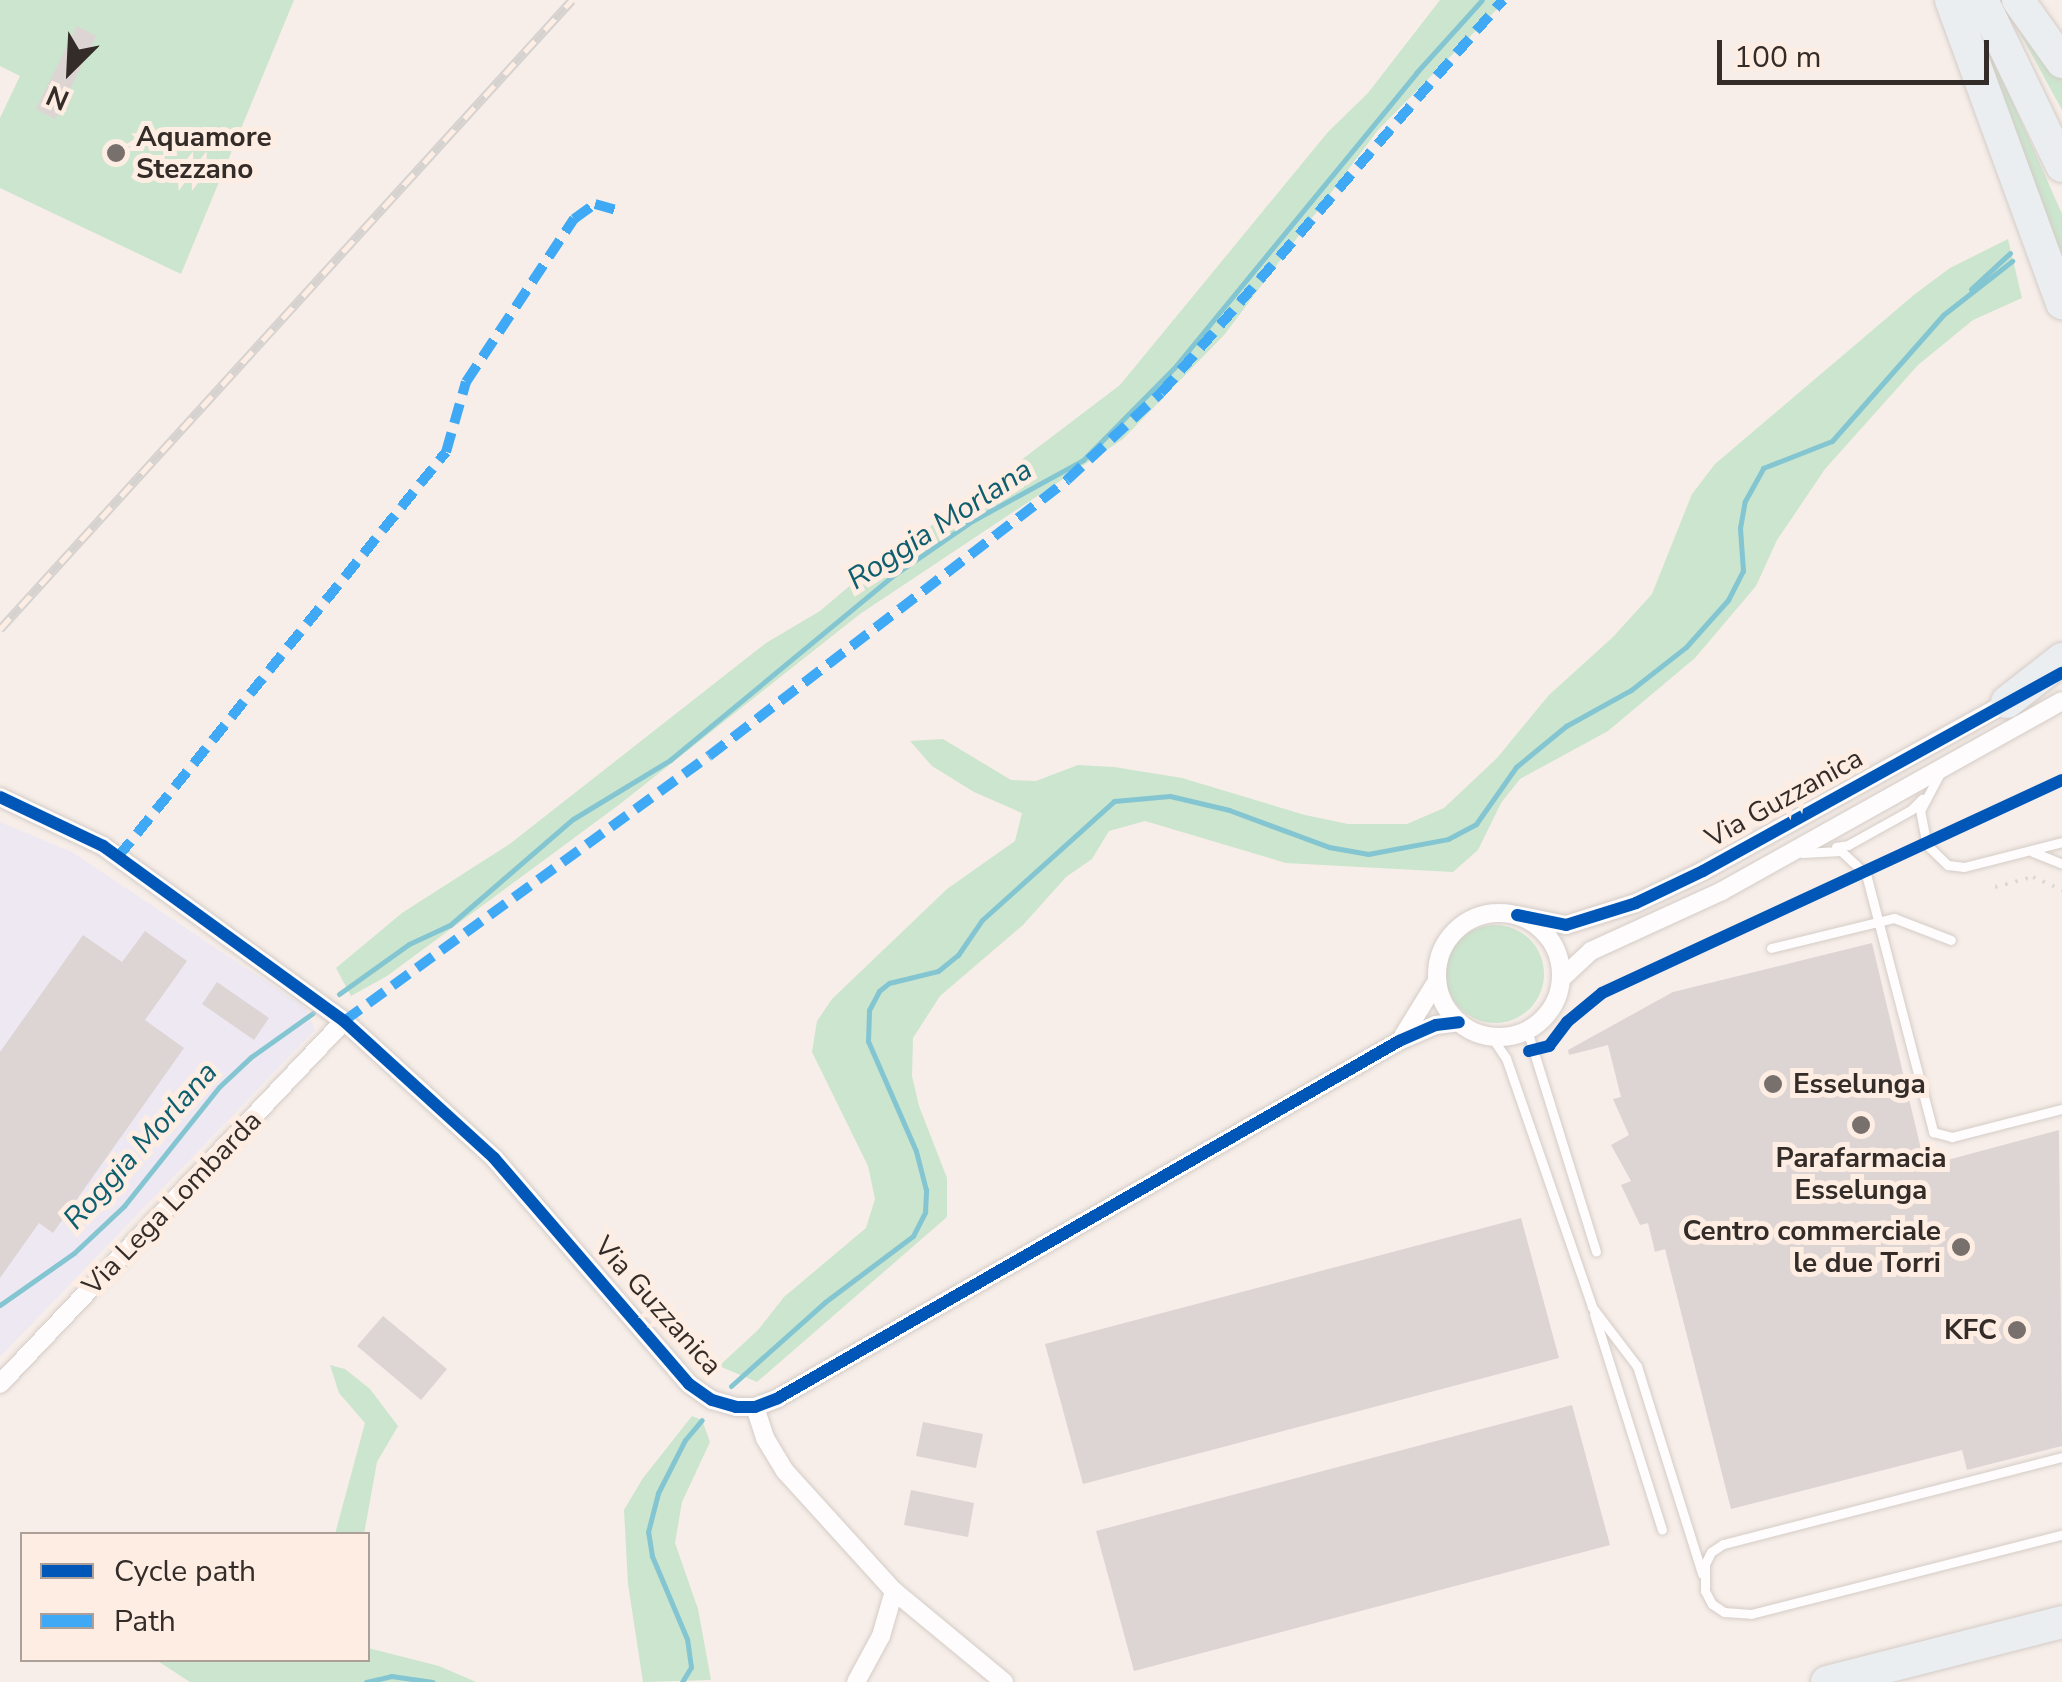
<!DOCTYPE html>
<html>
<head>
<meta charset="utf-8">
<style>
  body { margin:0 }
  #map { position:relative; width:2062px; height:1682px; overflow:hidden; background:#f7eee9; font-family:"Nunito Sans",sans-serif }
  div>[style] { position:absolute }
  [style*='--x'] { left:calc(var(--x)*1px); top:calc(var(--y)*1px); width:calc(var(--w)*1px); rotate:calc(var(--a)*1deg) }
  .industrial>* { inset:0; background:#eee8f2 }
  .green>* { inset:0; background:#cce5ce }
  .round { border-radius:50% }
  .stream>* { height:5px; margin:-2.5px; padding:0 2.5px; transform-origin:2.5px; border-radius:2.5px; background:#84c5d2 }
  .building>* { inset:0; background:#ddd4d4 }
  .path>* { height:4px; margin-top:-2px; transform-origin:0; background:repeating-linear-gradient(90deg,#dbd9d7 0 2.5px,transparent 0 10.5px) }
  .roads { filter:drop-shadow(0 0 2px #d4ccc7) drop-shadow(0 0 2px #d4ccc7) }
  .lane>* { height:9px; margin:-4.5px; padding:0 4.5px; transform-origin:4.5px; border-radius:4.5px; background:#fefcfc }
  .street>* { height:18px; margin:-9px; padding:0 9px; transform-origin:9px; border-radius:9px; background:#fefcfc }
  .street>.ring { margin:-9px; padding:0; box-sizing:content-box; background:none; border:18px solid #fefcfc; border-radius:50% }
  .highway>* { height:32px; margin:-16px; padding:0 16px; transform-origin:16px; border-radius:16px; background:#ebeef1 }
  .rail>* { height:9px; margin-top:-4.5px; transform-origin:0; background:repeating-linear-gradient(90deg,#fdede3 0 15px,#d5d2d0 0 30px); box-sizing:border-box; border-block:2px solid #d5d2d0 }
  .quiet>* { height:10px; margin-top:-5px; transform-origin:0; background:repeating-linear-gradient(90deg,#3fa9f5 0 20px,transparent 0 30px) }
  .cycleway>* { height:12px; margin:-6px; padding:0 6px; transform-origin:6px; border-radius:6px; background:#0057b8 }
  .dots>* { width:28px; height:28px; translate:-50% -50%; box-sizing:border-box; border:5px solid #fdede3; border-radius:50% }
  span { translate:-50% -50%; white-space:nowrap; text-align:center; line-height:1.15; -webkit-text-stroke:10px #fdede3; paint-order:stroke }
  .poi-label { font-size:28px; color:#342c28; font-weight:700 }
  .left { translate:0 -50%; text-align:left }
  .right { translate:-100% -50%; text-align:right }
  .street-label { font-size:28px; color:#342c28 }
  .water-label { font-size:30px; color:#0d5e6e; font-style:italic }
  .legend { position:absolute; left:20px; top:1532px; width:350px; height:130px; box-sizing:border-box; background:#fdede3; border:2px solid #ada098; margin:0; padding:12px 18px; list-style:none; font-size:30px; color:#342c28 }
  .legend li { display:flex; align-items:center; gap:20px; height:50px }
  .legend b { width:50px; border:2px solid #ada098 }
  .north { position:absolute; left:20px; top:20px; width:100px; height:100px; -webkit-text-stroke:8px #fdede3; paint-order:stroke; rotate:204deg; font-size:28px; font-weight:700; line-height:40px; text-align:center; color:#342c28 }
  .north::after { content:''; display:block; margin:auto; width:35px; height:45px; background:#342c28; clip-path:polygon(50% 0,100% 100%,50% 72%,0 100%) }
  .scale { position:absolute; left:1717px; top:40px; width:272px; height:45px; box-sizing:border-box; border:5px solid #342c28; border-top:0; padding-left:12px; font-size:30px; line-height:35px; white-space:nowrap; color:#342c28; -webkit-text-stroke:8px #fdede3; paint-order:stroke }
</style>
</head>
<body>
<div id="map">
  <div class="industrial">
    <div style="clip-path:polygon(0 822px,72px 852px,306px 1008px,315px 1030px,0 1357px)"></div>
  </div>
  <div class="green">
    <div style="clip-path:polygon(0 0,294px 0,181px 274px,0 188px,0 118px,20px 76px,0 66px)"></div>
    <div style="clip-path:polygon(1440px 0,1506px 0,1378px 130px,1225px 334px,1123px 439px,860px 614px,620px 804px,387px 976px,351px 996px,336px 968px,402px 913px,511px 843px,766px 643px,820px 611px,886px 555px,957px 509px,1120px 385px,1328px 132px,1368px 93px)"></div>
    <div style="clip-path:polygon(1961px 0,2004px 82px,2062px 214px,2062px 283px)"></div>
    <div style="clip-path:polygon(2002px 0,2006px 0,2062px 79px,2062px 110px)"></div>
    <div style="clip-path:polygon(2008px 239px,2022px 298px,1973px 320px,1918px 365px,1825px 469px,1777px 540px,1756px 586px,1695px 658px,1608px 731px,1520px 779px,1501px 803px,1478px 850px,1453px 872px,1286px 863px,1145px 821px,1109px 831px,1092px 859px,1066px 877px,1023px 925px,940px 996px,913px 1038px,912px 1076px,919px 1106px,947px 1178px,947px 1217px,757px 1382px,719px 1366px,758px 1330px,784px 1297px,866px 1228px,875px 1199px,868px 1166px,812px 1052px,817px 1021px,832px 999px,947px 889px,1015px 841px,1022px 813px,974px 792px,932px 766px,910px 741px,943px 739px,1011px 780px,1036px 781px,1078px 765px,1114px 767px,1182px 778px,1305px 815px,1348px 824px,1407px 824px,1444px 808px,1497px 758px,1549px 695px,1613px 637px,1652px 594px,1692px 494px,1715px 464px,1915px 294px,1950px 268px)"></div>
    <div class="round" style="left:1446px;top:925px;width:98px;height:98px"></div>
    <div style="clip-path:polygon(330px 1365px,345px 1369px,370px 1389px,398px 1426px,377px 1462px,364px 1534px,335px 1534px,365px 1423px,339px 1393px)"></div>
    <div style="clip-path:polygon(692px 1416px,702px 1420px,710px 1442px,682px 1502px,675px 1543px,698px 1609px,711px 1680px,643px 1682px,628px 1584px,624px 1510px,643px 1478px)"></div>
    <div style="clip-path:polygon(368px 1648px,439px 1666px,476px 1682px,190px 1682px,156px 1660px,368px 1660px)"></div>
  </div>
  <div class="stream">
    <div style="--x:1971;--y:289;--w:53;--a:-42.7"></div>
    <div style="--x:339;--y:994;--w:86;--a:-35.5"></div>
    <div style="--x:409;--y:944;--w:45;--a:-24.9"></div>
    <div style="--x:450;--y:925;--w:162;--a:-40.8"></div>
    <div style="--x:573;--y:819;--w:114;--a:-31.3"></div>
    <div style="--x:670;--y:760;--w:287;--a:-39.6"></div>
    <div style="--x:891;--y:577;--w:98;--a:-34.7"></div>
    <div style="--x:972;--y:521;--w:127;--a:-28.8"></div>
    <div style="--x:1083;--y:460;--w:129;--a:-45.3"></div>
    <div style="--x:1174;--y:368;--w:382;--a:-50.6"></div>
    <div style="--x:1416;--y:73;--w:98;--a:-47.9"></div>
    <div style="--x:0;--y:1305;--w:90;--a:-35.1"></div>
    <div style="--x:74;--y:1253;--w:69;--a:-43.2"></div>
    <div style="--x:124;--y:1206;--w:152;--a:-51.4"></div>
    <div style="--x:219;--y:1087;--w:44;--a:-43.2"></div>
    <div style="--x:251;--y:1057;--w:76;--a:-35.4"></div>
    <div style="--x:731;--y:1386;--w:126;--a:-41.8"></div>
    <div style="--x:825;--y:1302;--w:110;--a:-36.9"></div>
    <div style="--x:913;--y:1236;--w:27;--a:-63"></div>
    <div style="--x:925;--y:1212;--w:22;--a:-87"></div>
    <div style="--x:926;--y:1190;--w:40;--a:-104.4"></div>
    <div style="--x:916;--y:1151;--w:120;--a:-113.6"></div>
    <div style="--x:868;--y:1041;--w:31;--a:-88"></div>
    <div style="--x:869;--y:1010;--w:21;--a:-62"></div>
    <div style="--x:879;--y:991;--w:13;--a:-39"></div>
    <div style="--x:889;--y:983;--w:50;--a:-13.8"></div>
    <div style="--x:938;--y:971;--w:26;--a:-39"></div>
    <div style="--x:958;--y:955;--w:42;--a:-55.6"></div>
    <div style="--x:982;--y:920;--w:178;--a:-42"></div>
    <div style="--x:1114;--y:801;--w:56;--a:-5.1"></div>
    <div style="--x:1170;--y:796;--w:61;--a:13.3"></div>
    <div style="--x:1229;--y:810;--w:107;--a:20.3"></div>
    <div style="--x:1329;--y:847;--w:40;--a:10"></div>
    <div style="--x:1368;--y:854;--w:81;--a:-10.6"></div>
    <div style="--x:1448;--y:839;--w:32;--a:-28"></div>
    <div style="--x:1476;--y:824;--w:70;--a:-54.9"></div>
    <div style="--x:1516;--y:767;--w:65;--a:-39.4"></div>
    <div style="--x:1566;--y:726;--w:74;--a:-29"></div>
    <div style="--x:1631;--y:690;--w:70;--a:-38"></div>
    <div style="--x:1686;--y:647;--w:63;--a:-48.2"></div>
    <div style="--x:1728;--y:600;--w:33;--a:-63"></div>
    <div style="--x:1743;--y:571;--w:43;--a:-94"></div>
    <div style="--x:1740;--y:528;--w:27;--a:-80"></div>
    <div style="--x:1745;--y:501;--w:38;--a:-61"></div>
    <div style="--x:1763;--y:468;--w:74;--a:-21.4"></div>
    <div style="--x:1832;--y:441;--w:168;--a:-48.6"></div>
    <div style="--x:1943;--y:315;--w:88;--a:-38"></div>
    <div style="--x:366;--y:1682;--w:26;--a:-13"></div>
    <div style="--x:391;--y:1676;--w:42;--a:8.1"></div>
    <div style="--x:682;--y:1682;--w:17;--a:-59"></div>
    <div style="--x:691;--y:1667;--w:28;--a:-98"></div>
    <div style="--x:687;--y:1639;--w:90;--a:-112.9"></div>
    <div style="--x:652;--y:1556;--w:24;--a:-99"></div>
    <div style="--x:648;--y:1532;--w:40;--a:-75.6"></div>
    <div style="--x:658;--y:1493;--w:59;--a:-63"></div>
    <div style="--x:685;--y:1440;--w:26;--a:-50"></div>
  </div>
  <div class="building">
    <div style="clip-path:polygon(77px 26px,96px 36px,55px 119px,36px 109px)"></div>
    <div style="clip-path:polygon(145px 931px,187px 961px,145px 1020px,184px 1048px,53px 1233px,39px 1223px,0 1278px,0 1052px,83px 935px,122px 962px)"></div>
    <div style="clip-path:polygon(1872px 943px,1925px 1166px,2059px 1130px,2062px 1446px,1967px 1470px,1962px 1450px,1731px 1509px,1665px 1249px,1655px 1252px,1648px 1223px,1640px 1225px,1621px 1185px,1631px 1181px,1611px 1145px,1629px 1135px,1613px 1099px,1621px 1097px,1608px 1045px,1569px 1055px,1568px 1050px,1673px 992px)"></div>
    <div style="clip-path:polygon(217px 982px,269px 1018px,254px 1040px,202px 1004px)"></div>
    <div style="clip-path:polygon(1521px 1218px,1559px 1358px,1083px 1484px,1045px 1344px)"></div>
    <div style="clip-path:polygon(383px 1316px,447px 1369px,421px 1400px,357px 1346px)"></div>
    <div style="clip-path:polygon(1572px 1405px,1610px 1545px,1134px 1671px,1096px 1531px)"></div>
    <div style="clip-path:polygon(923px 1422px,983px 1434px,976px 1468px,916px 1456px)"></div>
    <div style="clip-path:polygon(911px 1490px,974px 1503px,968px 1537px,904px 1525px)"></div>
  </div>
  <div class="path">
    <div style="--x:1995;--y:887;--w:39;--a:-15"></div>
    <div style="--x:2033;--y:877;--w:32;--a:24"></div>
  </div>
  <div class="roads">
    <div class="lane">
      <div style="--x:1939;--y:775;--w:40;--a:118"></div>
      <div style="--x:1920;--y:810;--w:36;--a:79"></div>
      <div style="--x:1927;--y:845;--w:29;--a:44"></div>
      <div style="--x:1948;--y:865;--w:16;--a:7"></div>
      <div style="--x:1964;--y:867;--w:101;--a:-14.3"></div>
      <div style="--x:1836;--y:847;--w:12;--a:-9"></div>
      <div style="--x:1848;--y:845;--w:72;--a:-29.1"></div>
      <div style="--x:1911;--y:810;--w:16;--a:-45"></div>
      <div style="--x:2033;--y:852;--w:31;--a:22"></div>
      <div style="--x:1802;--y:853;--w:39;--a:-3"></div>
      <div style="--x:1841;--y:851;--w:34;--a:43"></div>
      <div style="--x:1866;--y:874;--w:267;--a:75.4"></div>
      <div style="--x:1933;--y:1132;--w:20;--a:15"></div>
      <div style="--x:1952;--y:1137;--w:114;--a:-14.3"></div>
      <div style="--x:1771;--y:948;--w:127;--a:-13.7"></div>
      <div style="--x:1894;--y:918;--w:61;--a:21.1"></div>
      <div style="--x:1527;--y:1030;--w:232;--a:72.7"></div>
      <div style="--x:1491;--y:1036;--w:27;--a:56"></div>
      <div style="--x:1506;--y:1058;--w:263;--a:70.9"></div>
      <div style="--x:1592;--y:1307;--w:74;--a:52.7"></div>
      <div style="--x:1637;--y:1366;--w:218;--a:72.6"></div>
      <div style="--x:1594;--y:1314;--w:226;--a:72.5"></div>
      <div style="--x:2062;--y:1457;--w:350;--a:165.6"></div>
      <div style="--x:1723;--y:1544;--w:14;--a:146"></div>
      <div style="--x:1711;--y:1552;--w:13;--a:117"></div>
      <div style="--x:1705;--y:1564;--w:27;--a:90"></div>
      <div style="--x:1705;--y:1591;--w:15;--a:62"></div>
      <div style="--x:1712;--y:1604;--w:14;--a:34"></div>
      <div style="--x:1724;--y:1612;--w:27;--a:4"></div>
      <div style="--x:1751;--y:1614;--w:321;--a:-14.3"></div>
    </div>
    <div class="street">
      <div style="--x:0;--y:797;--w:114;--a:25.4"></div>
      <div style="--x:103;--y:846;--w:298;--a:36"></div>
      <div style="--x:344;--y:1021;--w:203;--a:42.4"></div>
      <div style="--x:494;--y:1158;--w:298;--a:49.2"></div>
      <div style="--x:689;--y:1384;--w:28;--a:35"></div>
      <div style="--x:712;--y:1400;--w:25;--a:16"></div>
      <div style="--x:736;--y:1407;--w:19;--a:0"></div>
      <div style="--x:755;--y:1407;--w:25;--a:-21"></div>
      <div style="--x:778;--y:1398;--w:716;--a:-29.89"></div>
      <div style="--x:1399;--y:1041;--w:40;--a:-23.4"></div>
      <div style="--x:1436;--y:1025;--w:23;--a:-7"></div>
      <div class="ring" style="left:1437px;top:913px;width:106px;height:106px"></div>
      <div style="--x:1517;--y:915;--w:50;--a:11.5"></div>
      <div style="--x:1566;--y:925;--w:73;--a:-17.4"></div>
      <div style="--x:1636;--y:903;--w:74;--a:-25.5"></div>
      <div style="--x:1703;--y:871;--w:355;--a:-29"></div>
      <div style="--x:1561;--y:979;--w:41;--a:-43"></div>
      <div style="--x:1591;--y:951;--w:144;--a:-24.6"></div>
      <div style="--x:1722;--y:891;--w:389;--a:-29.2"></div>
      <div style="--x:1403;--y:1036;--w:65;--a:-58.3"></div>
      <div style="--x:0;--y:1384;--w:500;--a:-46.54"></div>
      <div style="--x:755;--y:1407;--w:33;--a:72"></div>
      <div style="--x:765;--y:1438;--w:39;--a:59"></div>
      <div style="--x:785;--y:1471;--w:162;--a:47.8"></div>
      <div style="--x:894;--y:1591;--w:47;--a:106.1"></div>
      <div style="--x:881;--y:1636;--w:52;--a:118.5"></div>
      <div style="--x:894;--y:1591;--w:143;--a:39.6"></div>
    </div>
    <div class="highway">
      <div style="--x:1951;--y:0;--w:323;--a:69.9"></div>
      <div style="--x:1982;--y:0;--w:184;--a:64.3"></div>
      <div style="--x:2018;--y:0;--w:76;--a:54.6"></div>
      <div style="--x:2007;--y:702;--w:70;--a:-38"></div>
      <div style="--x:1827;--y:1682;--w:243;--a:-14.3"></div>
    </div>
  </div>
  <div class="rail">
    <div style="--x:0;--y:629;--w:850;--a:-47.72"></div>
  </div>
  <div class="quiet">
    <div style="--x:118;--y:857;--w:521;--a:-51"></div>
    <div style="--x:446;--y:452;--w:73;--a:-74.1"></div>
    <div style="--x:466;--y:382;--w:196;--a:-56.5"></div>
    <div style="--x:574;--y:219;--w:26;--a:-36"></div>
    <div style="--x:595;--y:204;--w:22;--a:16"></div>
    <div style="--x:344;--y:1021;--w:451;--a:-36"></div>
    <div style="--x:709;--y:756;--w:452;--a:-37.6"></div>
    <div style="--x:1067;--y:480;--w:128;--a:-42.8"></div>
    <div style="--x:1161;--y:393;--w:521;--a:-48.97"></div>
  </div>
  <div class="cycleway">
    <div style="--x:0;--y:797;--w:114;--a:25.4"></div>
    <div style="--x:103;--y:846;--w:298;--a:36"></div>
    <div style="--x:344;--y:1021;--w:203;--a:42.4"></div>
    <div style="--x:494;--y:1158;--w:298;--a:49.2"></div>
    <div style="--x:689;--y:1384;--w:28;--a:35"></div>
    <div style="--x:712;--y:1400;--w:25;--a:16"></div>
    <div style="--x:736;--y:1407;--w:19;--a:0"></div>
    <div style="--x:755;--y:1407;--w:25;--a:-21"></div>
    <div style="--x:778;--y:1398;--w:716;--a:-29.89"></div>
    <div style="--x:1399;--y:1041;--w:40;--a:-23.4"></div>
    <div style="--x:1436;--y:1025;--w:23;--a:-7"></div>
    <div style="--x:1517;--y:915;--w:50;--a:11.5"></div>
    <div style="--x:1566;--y:925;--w:73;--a:-17.4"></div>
    <div style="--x:1636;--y:903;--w:74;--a:-25.5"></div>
    <div style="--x:1703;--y:871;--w:410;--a:-28.9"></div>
    <div style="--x:1529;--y:1051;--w:21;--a:-14"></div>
    <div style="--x:1549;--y:1046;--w:30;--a:-53"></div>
    <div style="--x:1567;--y:1022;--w:45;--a:-39.6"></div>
    <div style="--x:1602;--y:993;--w:507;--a:-24.85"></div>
  </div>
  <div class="dots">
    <div style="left:116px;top:153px;background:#78706c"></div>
    <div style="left:1773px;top:1084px;background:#78706c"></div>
    <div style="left:1861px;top:1125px;background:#78706c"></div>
    <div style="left:1961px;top:1247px;background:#78706c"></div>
    <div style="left:2017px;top:1330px;background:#78706c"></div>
  </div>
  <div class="poi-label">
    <span class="left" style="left:136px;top:153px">Aquamore<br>Stezzano</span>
    <span class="left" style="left:1793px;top:1084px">Esselunga</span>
    <span style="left:1861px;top:1174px">Parafarmacia<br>Esselunga</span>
    <span class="right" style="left:1941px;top:1247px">Centro commerciale<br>le due Torri</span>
    <span class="right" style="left:1997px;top:1330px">KFC</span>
  </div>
  <div class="street-label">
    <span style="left:1784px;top:798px;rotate:-29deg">Via Guzzanica</span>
    <span style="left:172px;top:1203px;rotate:-46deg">Via Lega Lombarda</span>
    <span style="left:658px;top:1306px;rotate:48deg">Via Guzzanica</span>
  </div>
  <div class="water-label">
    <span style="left:940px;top:525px;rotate:-33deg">Roggia Morlana</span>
    <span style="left:141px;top:1146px;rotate:-48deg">Roggia Morlana</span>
  </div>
  <ul class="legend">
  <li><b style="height:12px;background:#0057b8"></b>Cycle path</li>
  <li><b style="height:12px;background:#3fa9f5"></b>Path</li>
  </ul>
  <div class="north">N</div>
  <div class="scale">100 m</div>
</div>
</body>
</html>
